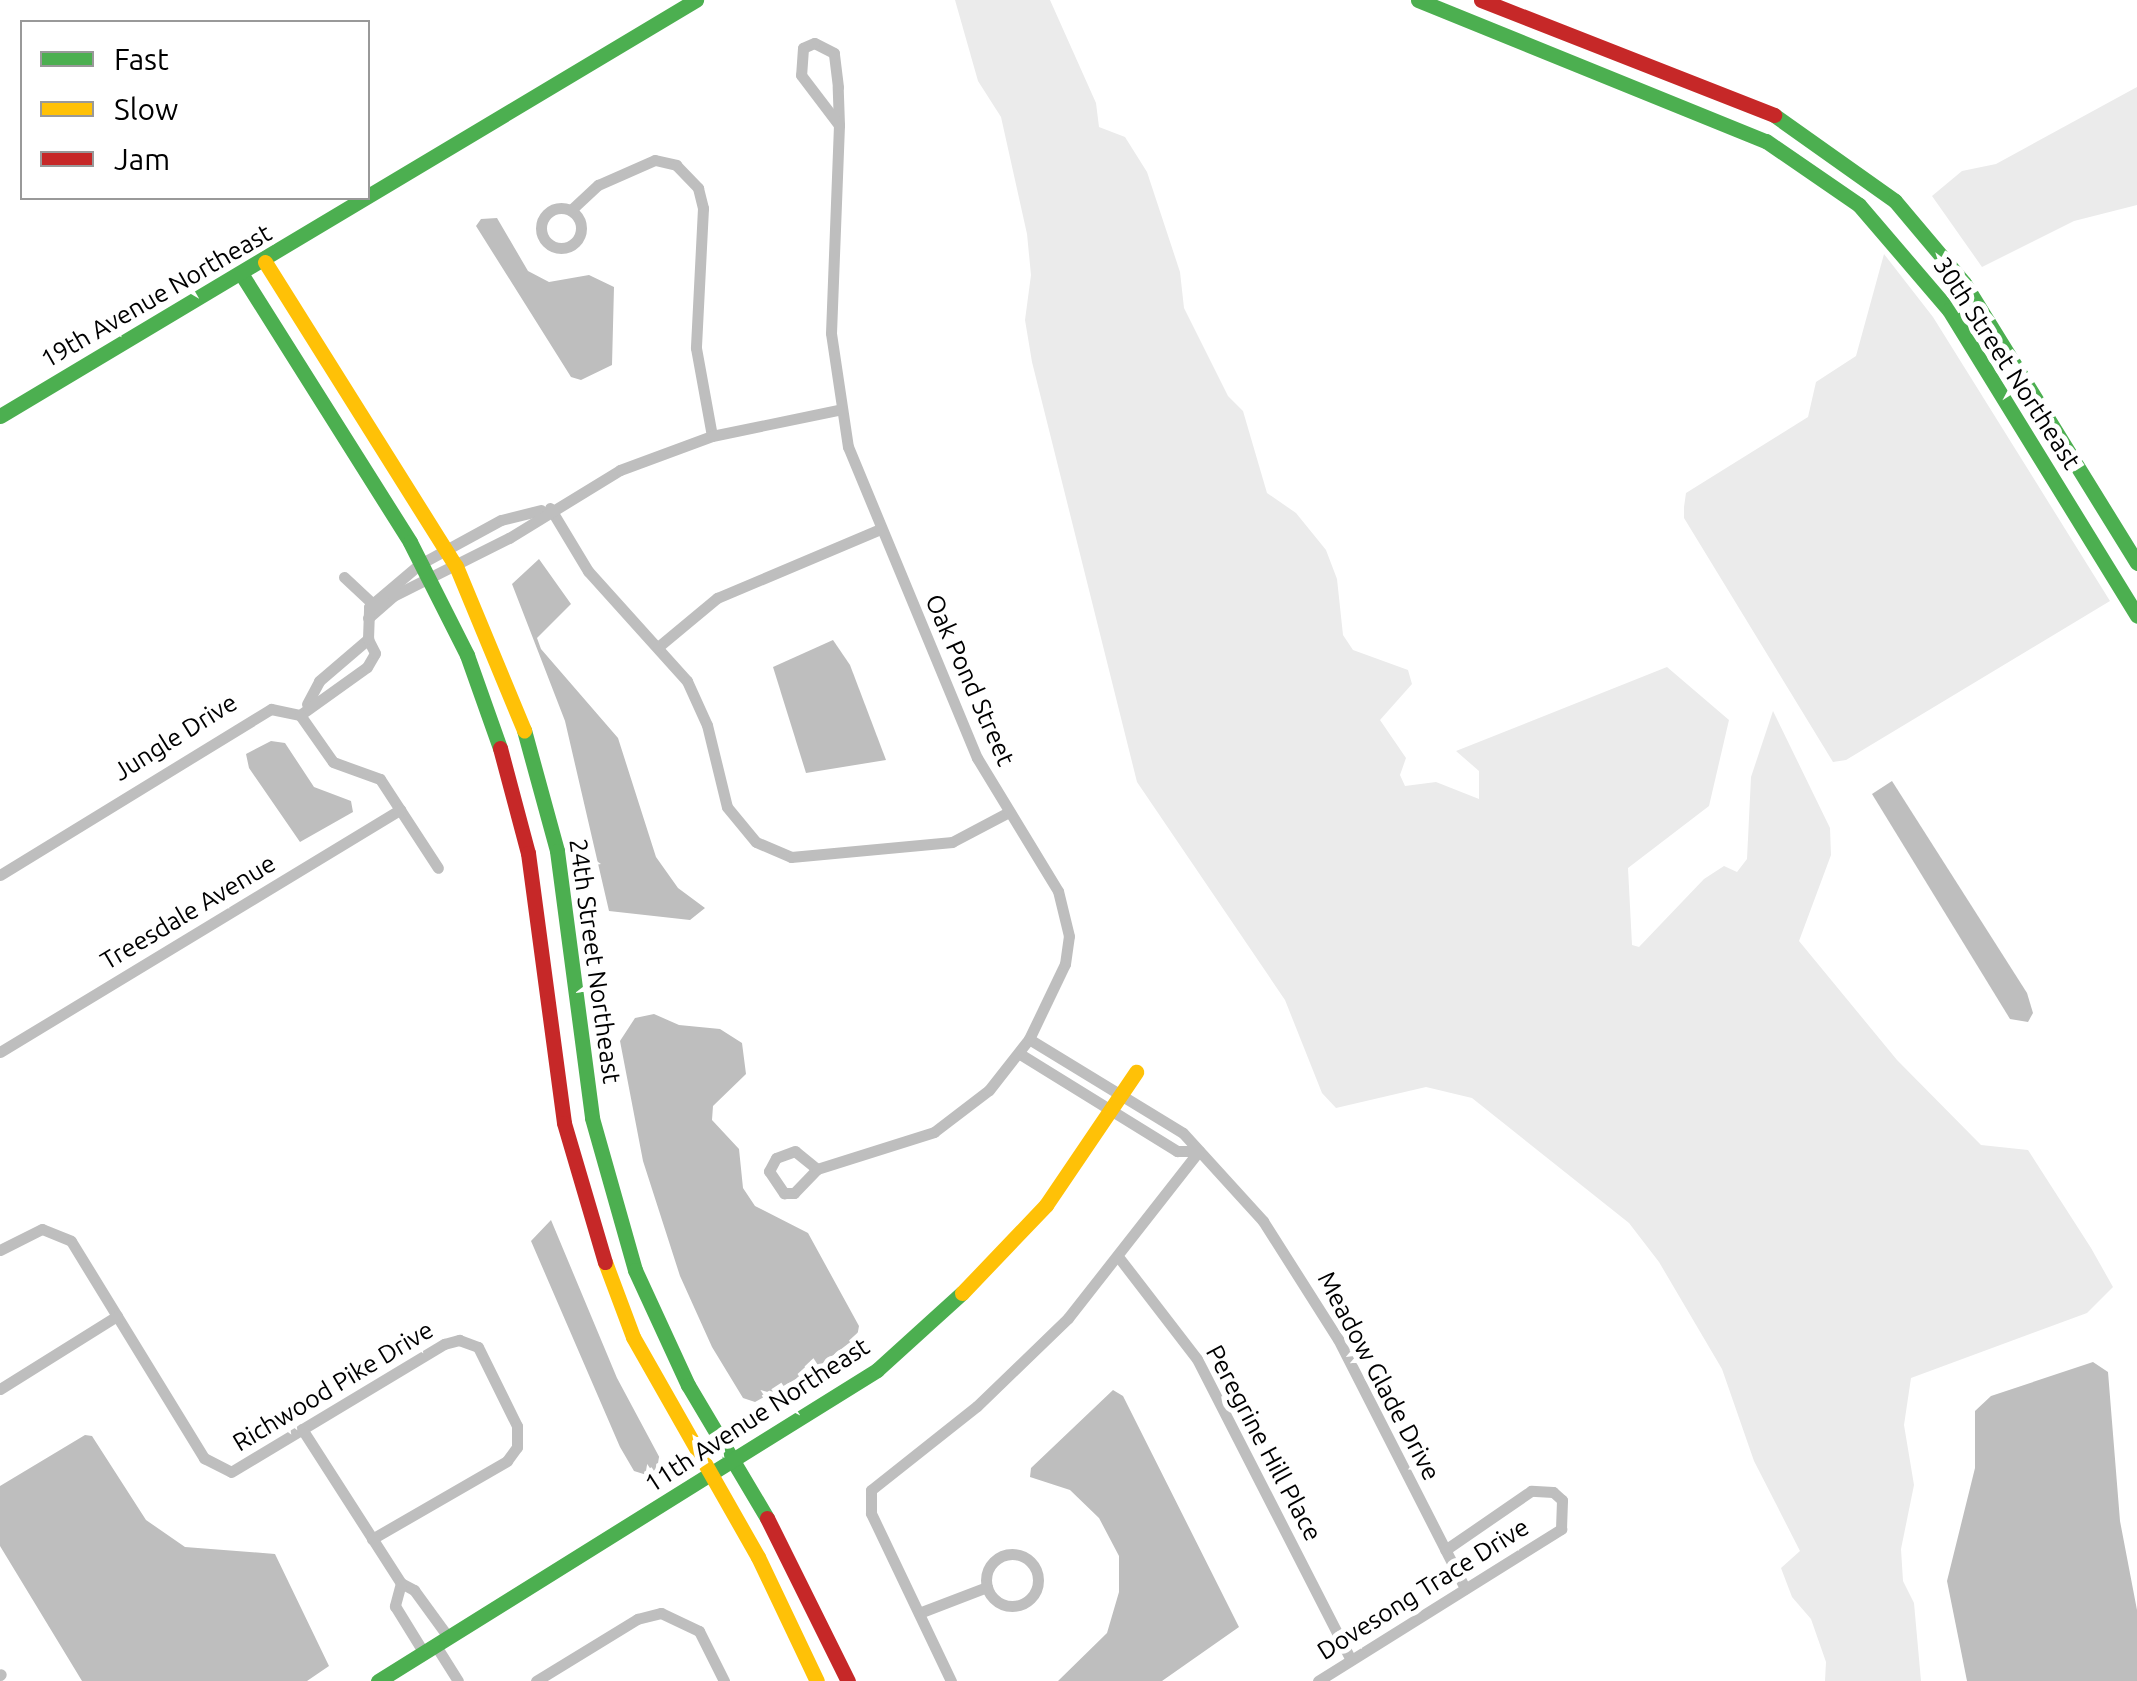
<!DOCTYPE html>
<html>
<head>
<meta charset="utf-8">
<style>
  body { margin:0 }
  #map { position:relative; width:2137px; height:1681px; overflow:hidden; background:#fff; font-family:Ubuntu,sans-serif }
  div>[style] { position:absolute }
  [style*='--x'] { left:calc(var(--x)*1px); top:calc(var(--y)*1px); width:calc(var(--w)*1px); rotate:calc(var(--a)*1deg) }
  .green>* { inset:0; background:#ebebeb }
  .water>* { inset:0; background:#bebebe }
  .street>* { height:11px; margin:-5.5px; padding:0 5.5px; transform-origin:5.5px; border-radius:5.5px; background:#bebebe }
  .street>.ring { margin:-5.5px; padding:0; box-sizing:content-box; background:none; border:11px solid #bebebe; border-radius:50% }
  .fast>* { height:15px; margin:-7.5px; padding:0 7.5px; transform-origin:7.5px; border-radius:7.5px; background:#4caf50 }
  .slow>* { height:15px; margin:-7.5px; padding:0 7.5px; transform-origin:7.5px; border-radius:7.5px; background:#ffc107 }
  .jam>* { height:15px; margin:-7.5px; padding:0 7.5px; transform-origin:7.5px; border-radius:7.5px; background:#c62828 }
  span { translate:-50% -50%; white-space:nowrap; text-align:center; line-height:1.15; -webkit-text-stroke:10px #fff; paint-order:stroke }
  .street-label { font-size:25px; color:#000 }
  .legend { position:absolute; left:20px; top:20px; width:350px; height:180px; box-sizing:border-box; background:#fff; border:2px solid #999; margin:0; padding:12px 18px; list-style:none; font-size:30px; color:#000 }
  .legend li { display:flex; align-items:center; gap:20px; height:50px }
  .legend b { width:50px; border:2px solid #999 }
</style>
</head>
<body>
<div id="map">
  <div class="green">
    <div style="clip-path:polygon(955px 0,1050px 0,1096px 103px,1099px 127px,1125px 137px,1147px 172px,1180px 272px,1184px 308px,1228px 396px,1243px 411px,1267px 493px,1296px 513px,1326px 550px,1337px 579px,1343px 635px,1353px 650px,1408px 670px,1412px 684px,1380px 720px,1406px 758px,1400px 775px,1405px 786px,1436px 782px,1479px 799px,1479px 771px,1456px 751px,1667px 667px,1729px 720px,1709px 806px,1628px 868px,1632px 945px,1639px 947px,1704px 879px,1724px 866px,1737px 872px,1747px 859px,1751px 777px,1773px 711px,1830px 828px,1831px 855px,1799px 941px,1897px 1060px,1981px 1145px,2028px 1150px,2091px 1248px,2113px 1287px,2087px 1313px,1911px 1378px,1904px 1425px,1914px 1485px,1901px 1549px,1903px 1581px,1914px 1603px,1921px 1681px,1825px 1681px,1826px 1662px,1811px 1619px,1792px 1597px,1781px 1568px,1800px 1551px,1754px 1461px,1722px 1369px,1659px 1262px,1629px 1223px,1472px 1098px,1426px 1087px,1336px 1108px,1322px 1093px,1285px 1000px,1137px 782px,1032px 362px,1025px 320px,1031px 275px,1027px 234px,1001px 117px,978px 81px)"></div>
    <div style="clip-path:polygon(2137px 87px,2137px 205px,2074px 221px,1982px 267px,1932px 196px,1962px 171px,1996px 164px)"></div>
    <div style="clip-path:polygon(1884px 254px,1933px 317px,2110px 601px,1846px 760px,1833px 762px,1684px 518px,1684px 507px,1686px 493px,1808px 417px,1816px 382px,1856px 356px)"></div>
  </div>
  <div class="water">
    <div style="clip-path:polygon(497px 218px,528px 271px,549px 282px,589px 275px,614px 287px,612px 365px,581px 380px,571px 377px,476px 226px,481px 219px)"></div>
    <div style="clip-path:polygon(539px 559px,571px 604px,537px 638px,541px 649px,618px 738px,656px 857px,678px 888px,705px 908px,690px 920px,609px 911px,565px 721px,512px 584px)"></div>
    <div style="clip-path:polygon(833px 640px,850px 665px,886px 760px,806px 773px,773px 667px)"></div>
    <div style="clip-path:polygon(271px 741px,285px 743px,314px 787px,351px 801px,353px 812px,300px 842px,249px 768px,246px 754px)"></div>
    <div style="clip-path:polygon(1892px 781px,2027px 993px,2033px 1013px,2028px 1022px,2010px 1019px,1872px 794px)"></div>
    <div style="clip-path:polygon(654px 1014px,679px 1025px,720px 1029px,742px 1043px,746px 1074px,713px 1106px,712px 1120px,739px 1149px,743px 1188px,755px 1206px,808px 1233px,859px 1326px,857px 1337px,819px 1366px,755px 1402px,743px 1398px,712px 1347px,680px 1276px,643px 1161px,620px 1041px,635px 1018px)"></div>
    <div style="clip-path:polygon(551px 1220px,617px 1378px,663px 1464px,653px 1477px,634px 1471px,620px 1447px,531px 1241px)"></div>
    <div style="clip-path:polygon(2093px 1362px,2108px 1372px,2120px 1521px,2137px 1610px,2137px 1681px,1967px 1681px,1947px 1581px,1975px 1468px,1975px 1411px,1991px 1396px)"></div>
    <div style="clip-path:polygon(1113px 1390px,1123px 1396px,1239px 1627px,1162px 1681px,1058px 1681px,1107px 1633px,1119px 1592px,1119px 1556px,1099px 1518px,1070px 1490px,1030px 1477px,1031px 1468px)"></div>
    <div style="clip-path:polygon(85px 1435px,92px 1436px,146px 1520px,185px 1547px,275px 1554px,329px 1666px,307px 1681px,82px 1681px,0 1546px,0 1486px)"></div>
  </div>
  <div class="street">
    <div class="ring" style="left:541px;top:208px;width:29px;height:29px"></div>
    <div style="--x:571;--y:210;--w:37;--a:-43"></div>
    <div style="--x:598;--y:185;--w:62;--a:-23.7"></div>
    <div style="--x:655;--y:160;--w:22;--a:13"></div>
    <div style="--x:676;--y:165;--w:32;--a:46"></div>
    <div style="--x:698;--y:188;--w:21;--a:76"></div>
    <div style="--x:703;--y:208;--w:140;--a:92.9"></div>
    <div style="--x:696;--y:348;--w:89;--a:79.7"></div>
    <div style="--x:550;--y:508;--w:74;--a:58.9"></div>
    <div style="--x:588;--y:571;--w:148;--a:48"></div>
    <div style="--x:687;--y:681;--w:48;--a:65.6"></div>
    <div style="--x:707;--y:725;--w:84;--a:76.3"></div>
    <div style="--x:727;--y:807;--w:45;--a:50.4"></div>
    <div style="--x:756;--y:842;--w:38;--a:23"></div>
    <div style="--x:791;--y:857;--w:162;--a:-5.3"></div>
    <div style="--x:952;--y:842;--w:64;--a:-27.8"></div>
    <div style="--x:422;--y:563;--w:90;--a:-28.6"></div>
    <div style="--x:501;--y:520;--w:41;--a:-14"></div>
    <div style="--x:344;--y:577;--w:38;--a:43"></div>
    <div style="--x:368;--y:618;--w:33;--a:-41"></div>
    <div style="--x:393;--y:596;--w:130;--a:-26.6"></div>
    <div style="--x:509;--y:538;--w:130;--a:-31.5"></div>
    <div style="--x:620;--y:470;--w:98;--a:-20.3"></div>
    <div style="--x:712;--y:436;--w:129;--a:-11.7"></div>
    <div style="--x:658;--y:647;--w:77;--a:-39.7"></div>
    <div style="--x:717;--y:598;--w:177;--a:-22.9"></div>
    <div style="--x:307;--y:704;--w:26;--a:-62"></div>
    <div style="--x:319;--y:681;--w:65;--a:-40.6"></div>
    <div style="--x:300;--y:715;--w:82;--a:-35.6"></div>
    <div style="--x:367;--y:667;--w:16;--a:-60"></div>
    <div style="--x:375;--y:653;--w:16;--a:-117"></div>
    <div style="--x:368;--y:639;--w:32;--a:-88"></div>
    <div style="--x:369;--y:607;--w:70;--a:-40.3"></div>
    <div style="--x:0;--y:875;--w:318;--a:-31.5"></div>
    <div style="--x:271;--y:709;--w:30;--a:12"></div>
    <div style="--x:300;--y:715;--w:57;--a:54.9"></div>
    <div style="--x:333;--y:762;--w:50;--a:19.9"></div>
    <div style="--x:380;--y:779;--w:106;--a:56.9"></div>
    <div style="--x:1029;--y:1039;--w:180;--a:31.4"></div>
    <div style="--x:1183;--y:1133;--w:119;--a:47.7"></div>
    <div style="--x:1263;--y:1221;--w:140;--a:57.6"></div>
    <div style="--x:1338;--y:1339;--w:280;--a:63"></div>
    <div style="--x:0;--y:1052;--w:468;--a:-31.2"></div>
    <div style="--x:1020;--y:1054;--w:185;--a:31.7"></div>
    <div style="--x:1177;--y:1151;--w:22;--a:0"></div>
    <div style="--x:817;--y:1169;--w:28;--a:-141"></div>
    <div style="--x:795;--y:1151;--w:20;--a:160"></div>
    <div style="--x:776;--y:1158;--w:15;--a:118"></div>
    <div style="--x:769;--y:1171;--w:27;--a:56"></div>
    <div style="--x:784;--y:1193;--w:10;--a:0"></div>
    <div style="--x:794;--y:1193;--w:33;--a:-46"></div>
    <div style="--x:817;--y:1169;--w:123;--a:-17.5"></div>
    <div style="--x:934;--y:1132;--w:69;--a:-37.4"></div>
    <div style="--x:989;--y:1090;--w:65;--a:-51.9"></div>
    <div style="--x:1029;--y:1039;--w:83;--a:-64.4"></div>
    <div style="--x:1065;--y:964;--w:28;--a:-82"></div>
    <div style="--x:1069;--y:936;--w:46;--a:-103.7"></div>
    <div style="--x:1058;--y:891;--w:156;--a:-121.3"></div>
    <div style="--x:977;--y:758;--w:337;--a:-112.5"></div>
    <div style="--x:848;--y:447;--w:115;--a:-98.5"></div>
    <div style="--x:831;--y:333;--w:208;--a:-87.8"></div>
    <div style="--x:839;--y:125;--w:38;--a:-92"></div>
    <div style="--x:838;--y:87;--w:34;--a:-97"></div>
    <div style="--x:834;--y:53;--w:22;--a:-153"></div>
    <div style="--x:814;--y:43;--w:12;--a:156"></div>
    <div style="--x:803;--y:48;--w:27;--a:94"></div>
    <div style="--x:801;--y:75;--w:63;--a:52.8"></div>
    <div style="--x:0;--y:1250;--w:47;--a:-26.6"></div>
    <div style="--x:42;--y:1229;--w:31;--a:22"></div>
    <div style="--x:71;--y:1241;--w:255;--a:58.5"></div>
    <div style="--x:204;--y:1458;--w:30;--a:27"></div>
    <div style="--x:231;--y:1472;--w:249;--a:-31"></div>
    <div style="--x:444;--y:1344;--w:16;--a:-15"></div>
    <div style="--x:459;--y:1340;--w:20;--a:20"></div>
    <div style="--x:478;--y:1347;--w:88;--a:63.7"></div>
    <div style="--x:517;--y:1426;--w:21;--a:90"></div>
    <div style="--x:517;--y:1447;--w:17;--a:126"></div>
    <div style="--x:507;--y:1461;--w:156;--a:150"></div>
    <div style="--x:1120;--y:1259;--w:126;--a:52.4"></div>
    <div style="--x:1197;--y:1359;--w:338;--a:62.9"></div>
    <div style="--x:0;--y:1389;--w:138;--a:-32"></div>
    <div style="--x:302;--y:1429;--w:183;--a:57.3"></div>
    <div style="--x:401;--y:1583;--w:15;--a:28"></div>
    <div style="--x:414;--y:1590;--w:59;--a:53.9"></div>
    <div class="ring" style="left:986px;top:1554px;width:41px;height:41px"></div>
    <div style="--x:401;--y:1583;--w:24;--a:105"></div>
    <div style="--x:395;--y:1606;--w:55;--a:58.3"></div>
    <div style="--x:919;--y:1613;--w:73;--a:-20.9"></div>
    <div style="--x:436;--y:1646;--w:41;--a:57.8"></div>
    <div style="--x:0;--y:1675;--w:1;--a:-45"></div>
    <div style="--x:536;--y:1681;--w:119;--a:-31.5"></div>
    <div style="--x:637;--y:1619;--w:25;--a:-14"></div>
    <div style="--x:661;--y:1613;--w:42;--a:25.3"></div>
    <div style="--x:699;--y:1631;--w:56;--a:63.4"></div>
    <div style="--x:951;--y:1681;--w:186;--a:-115.5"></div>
    <div style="--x:871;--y:1513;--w:23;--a:-90"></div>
    <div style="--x:871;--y:1490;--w:135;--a:-38.4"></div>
    <div style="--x:977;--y:1406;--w:127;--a:-44"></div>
    <div style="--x:1068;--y:1318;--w:212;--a:-51.9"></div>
    <div style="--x:1318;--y:1681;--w:287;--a:-32"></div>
    <div style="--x:1561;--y:1529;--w:29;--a:-88"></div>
    <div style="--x:1562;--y:1500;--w:12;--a:-138"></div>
    <div style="--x:1553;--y:1492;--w:22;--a:-177"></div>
    <div style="--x:1531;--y:1491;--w:104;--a:145.5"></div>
  </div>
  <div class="fast">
    <div style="--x:1418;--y:0;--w:375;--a:22.1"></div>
    <div style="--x:1766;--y:141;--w:113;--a:34.5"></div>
    <div style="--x:1859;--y:205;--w:138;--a:49.4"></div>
    <div style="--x:1949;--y:310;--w:359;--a:58.4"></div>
    <div style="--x:1774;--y:115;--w:148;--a:35.4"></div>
    <div style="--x:1895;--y:201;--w:107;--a:49.9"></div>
    <div style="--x:1964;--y:283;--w:329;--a:58.3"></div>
    <div style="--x:242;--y:275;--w:315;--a:57.8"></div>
    <div style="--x:410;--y:542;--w:127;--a:63.2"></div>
    <div style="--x:467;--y:655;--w:99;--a:70.5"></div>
    <div style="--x:0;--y:416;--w:811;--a:-30.87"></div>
    <div style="--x:524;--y:730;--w:125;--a:74.7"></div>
    <div style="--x:557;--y:851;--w:269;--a:82.5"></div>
    <div style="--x:592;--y:1118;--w:158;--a:74.2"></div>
    <div style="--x:635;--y:1270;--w:127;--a:65.3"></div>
    <div style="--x:688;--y:1385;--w:155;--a:59.3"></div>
    <div style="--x:378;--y:1681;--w:588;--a:-31.93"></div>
    <div style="--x:877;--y:1370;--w:115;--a:-42.2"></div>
  </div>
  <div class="slow">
    <div style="--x:265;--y:262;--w:359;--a:57.9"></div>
    <div style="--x:456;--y:566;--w:178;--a:67.5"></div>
    <div style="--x:605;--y:1262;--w:80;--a:69.5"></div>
    <div style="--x:633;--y:1337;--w:253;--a:60.4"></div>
    <div style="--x:758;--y:1557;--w:137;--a:64.6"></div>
    <div style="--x:962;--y:1293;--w:122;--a:-46.3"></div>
    <div style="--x:1046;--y:1205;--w:161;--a:-55.9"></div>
  </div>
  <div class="jam">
    <div style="--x:1481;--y:0;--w:315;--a:21.4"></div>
    <div style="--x:500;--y:748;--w:109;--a:75.1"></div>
    <div style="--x:528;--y:853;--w:272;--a:82.4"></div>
    <div style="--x:564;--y:1123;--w:145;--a:73.6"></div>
    <div style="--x:767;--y:1518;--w:182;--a:63.6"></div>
  </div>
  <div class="street-label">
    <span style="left:156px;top:296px;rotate:-30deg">19th Avenue Northeast</span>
    <span style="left:2007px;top:363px;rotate:57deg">30th Street Northeast</span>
    <span style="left:970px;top:680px;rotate:66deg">Oak Pond Street</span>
    <span style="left:175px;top:737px;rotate:-32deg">Jungle Drive</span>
    <span style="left:188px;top:912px;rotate:-31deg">Treesdale Avenue</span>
    <span style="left:595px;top:961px;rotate:82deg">24th Street Northeast</span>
    <span style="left:1379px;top:1376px;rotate:62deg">Meadow Glade Drive</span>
    <span style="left:333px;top:1386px;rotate:-31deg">Richwood Pike Drive</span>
    <span style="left:757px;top:1415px;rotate:-33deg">11th Avenue Northeast</span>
    <span style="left:1264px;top:1443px;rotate:62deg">Peregrine Hill Place</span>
    <span style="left:1423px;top:1589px;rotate:-32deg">Dovesong Trace Drive</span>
  </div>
  <ul class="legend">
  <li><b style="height:12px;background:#4caf50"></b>Fast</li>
  <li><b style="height:12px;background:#ffc107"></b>Slow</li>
  <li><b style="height:12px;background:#c62828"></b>Jam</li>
  </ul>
</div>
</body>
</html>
